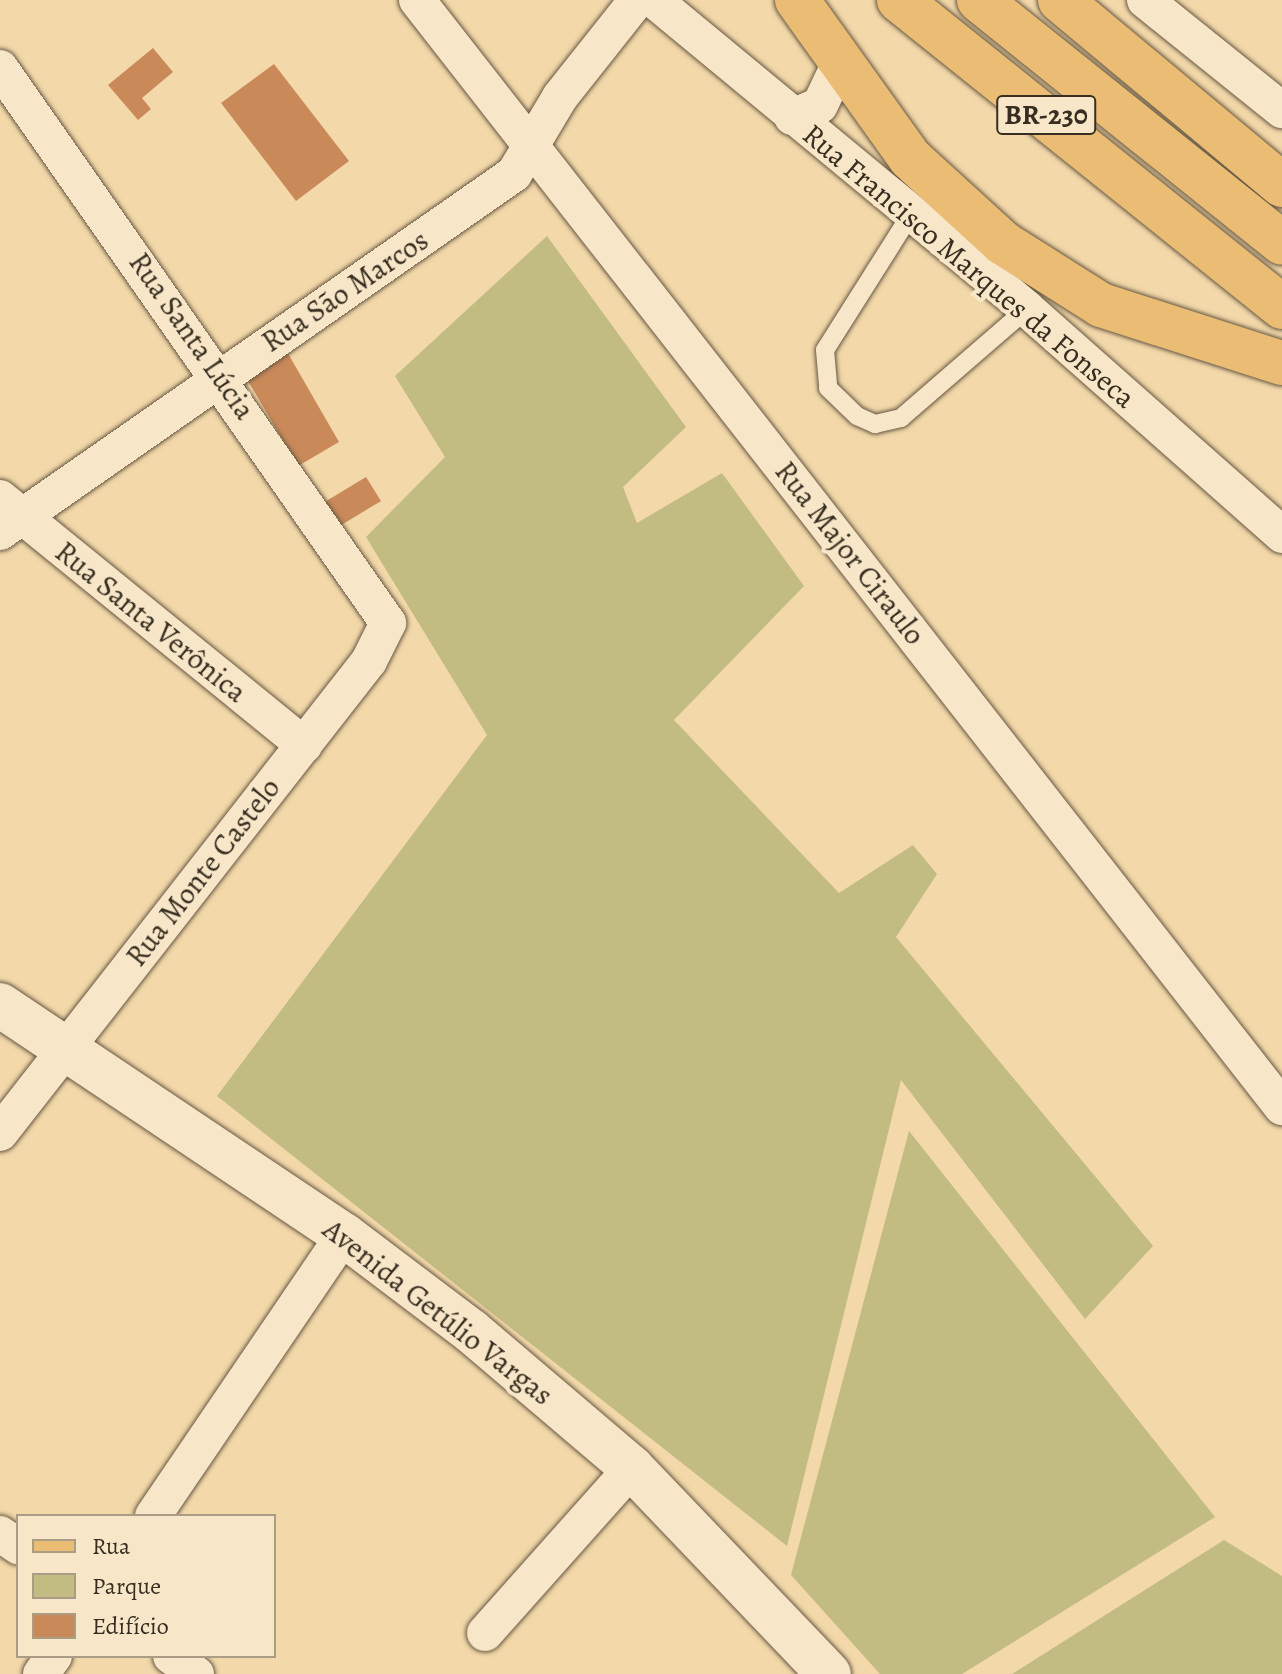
<!DOCTYPE html>
<html>
<head>
<meta charset="utf-8">
<style>
  body { margin:0 }
  #map { position:relative; width:1282px; height:1674px; overflow:hidden; background:#f3d8a9; font-family:Alegreya,serif }
  div>[style] { position:absolute }
  [style*='--x'] { left:calc(var(--x)*1px); top:calc(var(--y)*1px); width:calc(var(--w)*1px); rotate:calc(var(--a)*1deg) }
  .green>* { inset:0; background:#c2bc83 }
  .building>* { inset:0; background:#ca8959 }
  .roads { filter:drop-shadow(0 0 2px #665843) drop-shadow(0 0 2px #665843) }
  .lane>* { height:18px; margin:-9px; padding:0 9px; transform-origin:9px; border-radius:9px; background:#f7e6c7 }
  .street>* { height:36px; margin:-18px; padding:0 18px; transform-origin:18px; border-radius:18px; background:#f7e6c7 }
  .secondary>* { height:44px; margin:-22px; padding:0 22px; transform-origin:22px; border-radius:22px; background:#f7e6c7 }
  .primary>* { height:44px; margin:-22px; padding:0 22px; transform-origin:22px; border-radius:22px; background:#eabc74 }
  .highway>* { height:44px; margin:-22px; padding:0 22px; transform-origin:22px; border-radius:22px; background:#eabc74 }
  span { translate:-50% -50%; white-space:nowrap; text-align:center; line-height:1.15; -webkit-text-stroke:8px #f7e6c7; paint-order:stroke }
  .shield-label span { padding:2px 6px; background:#f7e6c7; border:2px solid; border-radius:6px; -webkit-text-stroke-width:0 }
  .shield-label { font-size:28px; color:#372e21; font-weight:700 }
  .street-label { font-size:30px; color:#372e21 }
  .legend { position:absolute; left:16px; top:1514px; width:260px; height:144px; box-sizing:border-box; background:#f7e6c7; border:2px solid #aa9c85; margin:0; padding:10px 14px; list-style:none; font-size:24px; color:#372e21 }
  .legend li { display:flex; align-items:center; gap:16px; height:40px }
  .legend b { width:40px; border:2px solid #aa9c85 }
</style>
</head>
<body>
<div id="map">
  <div class="green">
    <div style="clip-path:polygon(547px 236px,686px 427px,623px 487px,637px 523px,722px 473px,804px 586px,674px 720px,839px 893px,913px 845px,937px 874px,896px 937px,1153px 1246px,1085px 1319px,901px 1080px,787px 1546px,217px 1096px,487px 735px,366px 537px,445px 457px,395px 376px)"></div>
    <div style="clip-path:polygon(909px 1131px,1215px 1517px,962px 1674px,880px 1674px,791px 1575px)"></div>
    <div style="clip-path:polygon(1224px 1540px,1282px 1576px,1282px 1674px,1012px 1674px)"></div>
  </div>
  <div class="building">
    <div style="clip-path:polygon(153px 48px,173px 72px,142px 98px,151px 109px,138px 120px,108px 85px)"></div>
    <div style="clip-path:polygon(274px 64px,349px 161px,296px 201px,221px 103px)"></div>
    <div style="clip-path:polygon(286px 350px,339px 442px,298px 466px,244px 374px)"></div>
    <div style="clip-path:polygon(366px 477px,381px 501px,338px 527px,323px 503px)"></div>
  </div>
  <div class="roads">
    <div class="lane">
      <div style="--x:911;--y:214;--w:161;--a:122.3"></div>
      <div style="--x:825;--y:350;--w:38;--a:85"></div>
      <div style="--x:828;--y:388;--w:40;--a:44"></div>
      <div style="--x:857;--y:416;--w:20;--a:24"></div>
      <div style="--x:875;--y:424;--w:27;--a:-13"></div>
      <div style="--x:901;--y:418;--w:167;--a:-40.9"></div>
    </div>
    <div class="street">
      <div style="--x:417;--y:0;--w:1405;--a:52"></div>
      <div style="--x:654;--y:0;--w:484;--a:39.6"></div>
      <div style="--x:1027;--y:309;--w:341;--a:41.5"></div>
      <div style="--x:1145;--y:0;--w:176;--a:38.8"></div>
      <div style="--x:0;--y:68;--w:677;--a:55.04"></div>
      <div style="--x:388;--y:623;--w:42;--a:116.6"></div>
      <div style="--x:369;--y:661;--w:599;--a:128.02"></div>
      <div style="--x:792;--y:117;--w:30;--a:-23"></div>
      <div style="--x:820;--y:105;--w:47;--a:-64.5"></div>
      <div style="--x:0;--y:498;--w:392;--a:39.1"></div>
      <div style="--x:0;--y:532;--w:626;--a:-34.86"></div>
      <div style="--x:514;--y:174;--w:90;--a:-59.1"></div>
      <div style="--x:560;--y:97;--w:124;--a:-51.6"></div>
      <div style="--x:153;--y:1516;--w:340;--a:-55.8"></div>
      <div style="--x:0;--y:1534;--w:22;--a:34"></div>
      <div style="--x:485;--y:1633;--w:221;--a:-48.3"></div>
      <div style="--x:171;--y:1656;--w:31;--a:36"></div>
      <div style="--x:41;--y:1674;--w:22;--a:-54"></div>
    </div>
    <div class="secondary">
      <div style="--x:0;--y:1005;--w:414;--a:33.8"></div>
      <div style="--x:344;--y:1235;--w:159;--a:37.1"></div>
      <div style="--x:471;--y:1331;--w:211;--a:40.4"></div>
      <div style="--x:632;--y:1468;--w:285;--a:46.3"></div>
    </div>
    <div class="primary">
      <div style="--x:797;--y:0;--w:194;--a:54.4"></div>
      <div style="--x:910;--y:158;--w:126;--a:42.4"></div>
      <div style="--x:1003;--y:243;--w:116;--a:32.3"></div>
      <div style="--x:1101;--y:305;--w:190;--a:17.8"></div>
      <div style="--x:1060;--y:0;--w:289;--a:39.8"></div>
    </div>
    <div class="highway">
      <div style="--x:899;--y:0;--w:491;--a:38.7"></div>
      <div style="--x:979;--y:0;--w:388;--a:38.7"></div>
    </div>
  </div>
  <div class="shield-label">
    <span style="left:1046px;top:115px">BR-230</span>
  </div>
  <div class="street-label">
    <span style="left:969px;top:266px;rotate:40deg">Rua Francisco Marques da Fonseca</span>
    <span style="left:345px;top:291px;rotate:-34deg">Rua São Marcos</span>
    <span style="left:192px;top:336px;rotate:55deg">Rua Santa Lúcia</span>
    <span style="left:850px;top:553px;rotate:52deg">Rua Major Ciraulo</span>
    <span style="left:151px;top:622px;rotate:39deg">Rua Santa Verônica</span>
    <span style="left:203px;top:872px;rotate:-52deg">Rua Monte Castelo</span>
    <span style="left:438px;top:1312px;rotate:38deg">Avenida Getúlio Vargas</span>
  </div>
  <ul class="legend">
  <li><b style="height:10px;background:#eabc74"></b>Rua</li>
  <li><b style="height:22px;background:#c2bc83"></b>Parque</li>
  <li><b style="height:22px;background:#ca8959"></b>Edifício</li>
  </ul>
</div>
</body>
</html>
